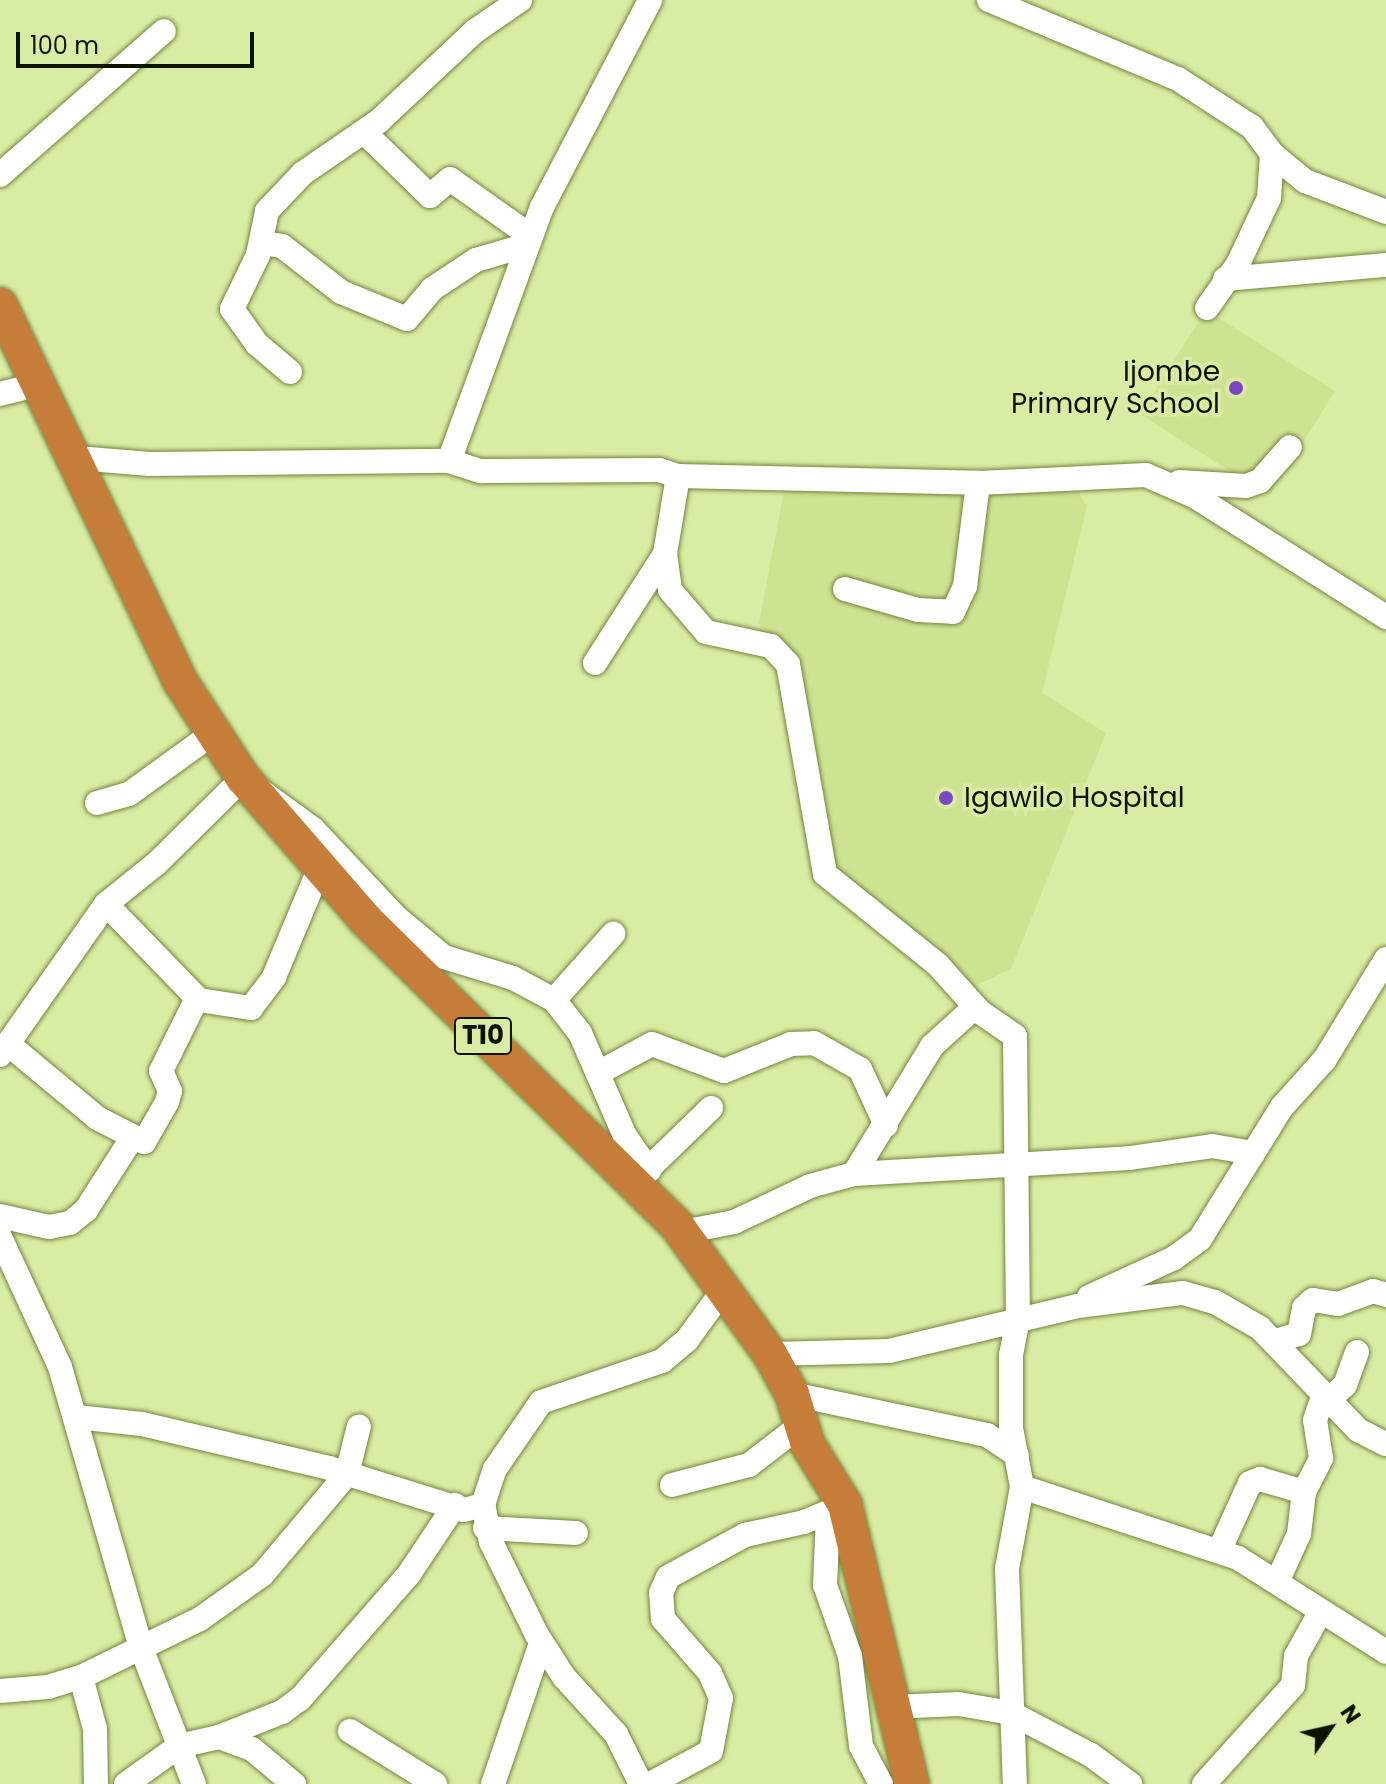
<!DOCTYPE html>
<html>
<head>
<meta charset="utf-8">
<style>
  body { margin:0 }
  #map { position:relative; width:1386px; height:1784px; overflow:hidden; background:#d9eca3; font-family:Poppins,sans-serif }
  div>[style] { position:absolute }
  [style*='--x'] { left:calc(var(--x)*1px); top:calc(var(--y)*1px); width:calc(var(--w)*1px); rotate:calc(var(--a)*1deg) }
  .built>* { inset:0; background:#cee392 }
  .roads { filter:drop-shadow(0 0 2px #74843e) drop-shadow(0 0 2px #74843e) }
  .minor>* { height:24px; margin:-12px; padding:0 12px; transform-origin:12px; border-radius:12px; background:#fff }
  .highway>* { height:34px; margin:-17px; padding:0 17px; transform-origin:17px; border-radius:17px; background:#c77d3a }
  .dots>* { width:22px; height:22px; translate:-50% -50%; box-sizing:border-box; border:4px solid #d9eca3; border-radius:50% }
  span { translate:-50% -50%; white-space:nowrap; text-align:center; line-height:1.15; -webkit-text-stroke:7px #d9eca3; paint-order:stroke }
  .shield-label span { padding:2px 6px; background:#d9eca3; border:2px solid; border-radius:6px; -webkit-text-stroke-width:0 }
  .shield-label { font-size:26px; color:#0d1300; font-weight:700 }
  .poi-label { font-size:28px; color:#0d1300 }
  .right { translate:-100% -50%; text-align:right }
  .left { translate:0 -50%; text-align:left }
  .north { position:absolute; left:1290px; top:1688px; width:80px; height:80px; -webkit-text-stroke:6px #d9eca3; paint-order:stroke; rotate:56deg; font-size:22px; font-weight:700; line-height:32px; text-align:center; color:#0d1300 }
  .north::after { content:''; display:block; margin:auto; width:28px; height:36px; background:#0d1300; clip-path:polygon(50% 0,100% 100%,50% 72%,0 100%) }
  .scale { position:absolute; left:16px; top:32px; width:238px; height:36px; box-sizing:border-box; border:4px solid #0d1300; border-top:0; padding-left:10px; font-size:24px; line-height:28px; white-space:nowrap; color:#0d1300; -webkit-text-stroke:6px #d9eca3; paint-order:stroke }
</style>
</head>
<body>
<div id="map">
  <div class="built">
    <div style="clip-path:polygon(1206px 310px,1335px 391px,1269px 496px,1140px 414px)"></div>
    <div style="clip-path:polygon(1075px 486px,1087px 506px,1042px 693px,1106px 733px,1011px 969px,975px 986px,822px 863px,792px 665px,759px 623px,784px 491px)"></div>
  </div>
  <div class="roads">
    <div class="minor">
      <div style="--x:989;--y:0;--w:205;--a:22.7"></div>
      <div style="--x:1178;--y:79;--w:88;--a:33"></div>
      <div style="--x:1252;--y:127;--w:34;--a:53"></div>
      <div style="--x:1272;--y:154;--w:43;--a:39.3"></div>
      <div style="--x:1305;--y:181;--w:87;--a:20.9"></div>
      <div style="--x:364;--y:132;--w:92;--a:44.1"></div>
      <div style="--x:430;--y:196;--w:26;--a:-40"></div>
      <div style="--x:450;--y:179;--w:88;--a:35.3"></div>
      <div style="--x:522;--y:230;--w:11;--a:-5"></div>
      <div style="--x:0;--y:175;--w:218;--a:-41.3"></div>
      <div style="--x:261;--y:243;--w:21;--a:8"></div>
      <div style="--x:282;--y:246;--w:75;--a:37.9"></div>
      <div style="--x:341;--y:292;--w:71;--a:22.2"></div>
      <div style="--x:407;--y:319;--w:39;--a:-50"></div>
      <div style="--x:432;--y:289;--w:53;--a:-33.4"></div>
      <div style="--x:476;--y:260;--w:53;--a:-16.4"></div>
      <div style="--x:1225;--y:279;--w:162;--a:-5"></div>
      <div style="--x:1207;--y:308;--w:54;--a:-54.8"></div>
      <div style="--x:1238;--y:264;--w:73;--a:-64.8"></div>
      <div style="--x:1269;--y:198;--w:44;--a:-86.1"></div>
      <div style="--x:290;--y:372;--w:43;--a:-139.7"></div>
      <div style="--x:257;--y:344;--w:43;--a:-125.5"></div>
      <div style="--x:232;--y:309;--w:60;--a:-64.3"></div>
      <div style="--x:258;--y:255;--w:45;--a:-78.4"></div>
      <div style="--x:267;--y:211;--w:52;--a:-46.5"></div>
      <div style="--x:303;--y:173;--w:92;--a:-34.4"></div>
      <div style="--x:379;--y:121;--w:132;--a:-43.2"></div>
      <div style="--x:475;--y:31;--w:55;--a:-34.6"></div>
      <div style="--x:0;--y:394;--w:36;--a:-14"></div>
      <div style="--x:77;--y:458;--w:73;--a:4.7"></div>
      <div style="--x:150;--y:464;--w:299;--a:-0.6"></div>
      <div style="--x:449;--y:461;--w:33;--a:18"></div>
      <div style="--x:480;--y:471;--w:179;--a:-0.3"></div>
      <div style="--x:659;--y:470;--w:20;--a:18"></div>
      <div style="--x:678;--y:476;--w:300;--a:1.3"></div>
      <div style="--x:978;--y:483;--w:168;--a:-2.7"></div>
      <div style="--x:1146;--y:475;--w:55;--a:23.7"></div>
      <div style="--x:1196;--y:497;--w:225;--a:32.3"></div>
      <div style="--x:449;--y:461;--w:270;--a:-69.9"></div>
      <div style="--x:542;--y:207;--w:233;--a:-62.4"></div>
      <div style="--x:678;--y:476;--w:79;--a:99.5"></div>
      <div style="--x:665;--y:554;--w:36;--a:82"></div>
      <div style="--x:670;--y:590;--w:55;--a:49.4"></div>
      <div style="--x:706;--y:632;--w:66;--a:12.2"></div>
      <div style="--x:771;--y:646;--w:25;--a:47"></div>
      <div style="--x:788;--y:664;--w:213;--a:80"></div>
      <div style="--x:825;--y:874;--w:145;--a:38.8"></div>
      <div style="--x:938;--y:965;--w:63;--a:48.2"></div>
      <div style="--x:980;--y:1012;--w:42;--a:34.4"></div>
      <div style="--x:1015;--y:1036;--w:283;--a:89.4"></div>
      <div style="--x:1018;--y:1319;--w:37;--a:101"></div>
      <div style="--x:1011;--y:1355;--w:73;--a:90"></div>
      <div style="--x:1011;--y:1428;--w:60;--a:79.4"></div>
      <div style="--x:1022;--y:1487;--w:83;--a:100.4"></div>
      <div style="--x:1007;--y:1569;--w:215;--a:87.9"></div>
      <div style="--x:1179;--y:482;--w:67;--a:3.4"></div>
      <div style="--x:1246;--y:486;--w:15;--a:-20"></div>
      <div style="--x:1260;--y:481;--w:45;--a:-48.6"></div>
      <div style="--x:845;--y:589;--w:76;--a:16"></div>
      <div style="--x:918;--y:610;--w:35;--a:3"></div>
      <div style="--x:953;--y:612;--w:29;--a:-65"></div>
      <div style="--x:965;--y:586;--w:104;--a:-82.8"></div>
      <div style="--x:595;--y:663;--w:130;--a:-57.3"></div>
      <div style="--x:97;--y:803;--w:33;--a:-16"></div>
      <div style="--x:129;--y:794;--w:102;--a:-35.9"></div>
      <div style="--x:106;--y:904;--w:134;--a:45.9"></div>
      <div style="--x:199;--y:1000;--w:53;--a:8.7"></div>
      <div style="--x:251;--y:1008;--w:39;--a:-53"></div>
      <div style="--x:274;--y:977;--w:119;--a:-67.3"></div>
      <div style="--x:554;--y:1000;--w:89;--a:-48.2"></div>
      <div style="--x:8;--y:1044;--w:116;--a:39.7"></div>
      <div style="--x:97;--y:1118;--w:53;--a:27.1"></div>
      <div style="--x:144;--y:1142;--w:46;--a:-60.1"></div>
      <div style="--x:167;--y:1102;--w:11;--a:-75"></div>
      <div style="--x:170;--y:1091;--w:22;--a:-114"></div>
      <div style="--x:161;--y:1071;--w:81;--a:-63.7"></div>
      <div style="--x:0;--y:1055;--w:184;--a:-54.9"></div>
      <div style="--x:106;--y:904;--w:64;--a:-38.7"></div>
      <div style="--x:156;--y:864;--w:122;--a:-44.7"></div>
      <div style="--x:243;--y:778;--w:87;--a:36.1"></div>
      <div style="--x:313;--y:829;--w:122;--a:46.7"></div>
      <div style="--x:397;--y:918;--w:61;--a:39.7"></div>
      <div style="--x:444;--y:957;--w:72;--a:16.9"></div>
      <div style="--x:513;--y:978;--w:47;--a:28.2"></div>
      <div style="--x:554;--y:1000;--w:42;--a:51.8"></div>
      <div style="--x:580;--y:1033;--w:112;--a:66.4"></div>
      <div style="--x:625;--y:1136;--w:42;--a:54.8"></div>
      <div style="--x:598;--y:1073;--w:61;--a:-28.2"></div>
      <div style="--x:652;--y:1044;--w:77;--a:20.6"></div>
      <div style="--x:724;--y:1071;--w:72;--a:-21.9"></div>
      <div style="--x:791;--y:1044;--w:23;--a:-2"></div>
      <div style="--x:814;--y:1043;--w:53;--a:29.5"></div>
      <div style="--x:860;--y:1069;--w:62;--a:65.1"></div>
      <div style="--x:854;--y:1174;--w:150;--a:-58.6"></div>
      <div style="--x:932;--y:1046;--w:58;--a:-42.2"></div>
      <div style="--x:638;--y:1179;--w:102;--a:-44.2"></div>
      <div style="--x:0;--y:1216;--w:50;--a:12.7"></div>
      <div style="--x:49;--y:1227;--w:21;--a:-11"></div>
      <div style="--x:70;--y:1223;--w:21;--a:-39"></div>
      <div style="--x:86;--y:1210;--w:85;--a:-57.4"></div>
      <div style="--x:678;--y:1227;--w:15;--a:11"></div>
      <div style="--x:693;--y:1230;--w:42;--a:-11"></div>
      <div style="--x:734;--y:1222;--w:84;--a:-25.3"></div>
      <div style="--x:810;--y:1186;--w:46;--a:-15.3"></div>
      <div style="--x:854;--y:1174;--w:276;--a:-3.3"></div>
      <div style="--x:1130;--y:1158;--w:83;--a:-8.3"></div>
      <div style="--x:1212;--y:1146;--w:42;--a:9.7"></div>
      <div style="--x:0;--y:1237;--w:143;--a:65.2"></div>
      <div style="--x:60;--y:1367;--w:289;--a:73.9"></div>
      <div style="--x:140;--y:1645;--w:149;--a:68.8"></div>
      <div style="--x:1089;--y:1297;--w:94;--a:-24.6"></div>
      <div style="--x:1174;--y:1258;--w:32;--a:-36"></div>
      <div style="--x:1200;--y:1239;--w:155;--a:-58.2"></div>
      <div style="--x:1282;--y:1107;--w:64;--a:-48.1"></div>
      <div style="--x:1325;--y:1059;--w:117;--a:-58.6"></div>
      <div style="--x:1276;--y:1341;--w:24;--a:-17"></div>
      <div style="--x:1299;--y:1334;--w:26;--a:-79"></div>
      <div style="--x:1304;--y:1308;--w:12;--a:-42"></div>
      <div style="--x:1313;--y:1300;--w:25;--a:9"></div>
      <div style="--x:1338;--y:1304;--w:37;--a:-20"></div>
      <div style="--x:1373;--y:1291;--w:14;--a:17"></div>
      <div style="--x:770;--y:1354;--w:119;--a:-1.4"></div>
      <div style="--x:889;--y:1351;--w:194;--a:-13.4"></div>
      <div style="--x:1078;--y:1306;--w:106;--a:-7.1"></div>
      <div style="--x:1183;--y:1293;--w:33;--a:16"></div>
      <div style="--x:1215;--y:1302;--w:52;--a:30"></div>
      <div style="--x:1260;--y:1328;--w:141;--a:46.1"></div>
      <div style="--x:1358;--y:1430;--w:31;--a:27"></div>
      <div style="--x:792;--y:1394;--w:199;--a:11.9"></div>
      <div style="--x:987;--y:1435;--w:36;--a:34"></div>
      <div style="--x:1329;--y:1399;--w:21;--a:-41"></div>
      <div style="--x:1345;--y:1385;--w:35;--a:-70"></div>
      <div style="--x:76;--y:1417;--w:66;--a:6.1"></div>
      <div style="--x:142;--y:1424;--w:192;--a:13.2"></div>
      <div style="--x:329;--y:1468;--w:141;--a:17.3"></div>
      <div style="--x:464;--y:1510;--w:20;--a:-15"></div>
      <div style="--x:672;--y:1485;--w:80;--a:-14.6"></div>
      <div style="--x:749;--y:1465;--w:66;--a:-37.6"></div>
      <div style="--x:1022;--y:1487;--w:227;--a:18.2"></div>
      <div style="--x:1238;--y:1558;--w:175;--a:32.4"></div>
      <div style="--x:828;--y:1514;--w:71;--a:92.4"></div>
      <div style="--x:825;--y:1585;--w:75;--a:70.6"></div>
      <div style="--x:850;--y:1656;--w:91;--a:83"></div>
      <div style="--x:861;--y:1746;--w:43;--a:62.2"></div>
      <div style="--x:485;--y:1528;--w:91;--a:3.1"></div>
      <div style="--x:1220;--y:1549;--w:72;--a:-65.6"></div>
      <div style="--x:1250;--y:1483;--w:11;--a:-22"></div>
      <div style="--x:1260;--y:1479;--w:46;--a:16.5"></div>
      <div style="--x:1278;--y:1580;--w:51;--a:-65.5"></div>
      <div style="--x:1299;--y:1534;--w:42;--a:-83.2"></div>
      <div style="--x:1304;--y:1492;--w:38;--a:-63"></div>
      <div style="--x:1321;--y:1458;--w:38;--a:-99"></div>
      <div style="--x:1315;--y:1420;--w:28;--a:-71"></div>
      <div style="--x:81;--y:1677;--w:54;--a:74.9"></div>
      <div style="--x:95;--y:1729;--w:55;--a:89"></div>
      <div style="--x:0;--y:1691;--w:48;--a:-4.8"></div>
      <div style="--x:48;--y:1687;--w:34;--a:-17"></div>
      <div style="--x:81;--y:1677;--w:132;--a:-26"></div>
      <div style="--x:200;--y:1619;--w:76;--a:-35.4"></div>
      <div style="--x:262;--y:1575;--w:132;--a:-49.9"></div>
      <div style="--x:347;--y:1474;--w:49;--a:-76"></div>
      <div style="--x:892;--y:1707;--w:67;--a:-2.6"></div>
      <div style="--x:959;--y:1704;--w:53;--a:9.8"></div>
      <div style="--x:1011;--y:1713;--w:90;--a:27.7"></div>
      <div style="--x:1091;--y:1755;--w:49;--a:36.6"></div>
      <div style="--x:350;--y:1731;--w:100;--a:31.9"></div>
      <div style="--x:219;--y:1737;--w:68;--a:-21.6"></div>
      <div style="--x:282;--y:1712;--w:22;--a:-36"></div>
      <div style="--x:300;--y:1699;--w:166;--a:-48.9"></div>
      <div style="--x:409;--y:1574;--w:83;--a:-56.3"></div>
      <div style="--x:126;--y:1784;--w:65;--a:-35.6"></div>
      <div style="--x:179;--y:1746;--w:41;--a:-12.7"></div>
      <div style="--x:219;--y:1737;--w:35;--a:20"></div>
      <div style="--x:252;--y:1749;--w:55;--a:39.8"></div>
      <div style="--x:493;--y:1784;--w:149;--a:-71.2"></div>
      <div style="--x:641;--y:1784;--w:56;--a:-116.6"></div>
      <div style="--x:616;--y:1734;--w:77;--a:-132.4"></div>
      <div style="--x:564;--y:1677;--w:50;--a:-122.7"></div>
      <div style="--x:537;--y:1635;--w:104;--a:-116.3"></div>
      <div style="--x:491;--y:1542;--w:38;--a:-102"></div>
      <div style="--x:483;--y:1505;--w:38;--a:-72"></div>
      <div style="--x:495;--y:1469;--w:81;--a:-55.5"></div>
      <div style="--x:541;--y:1402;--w:128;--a:-18.7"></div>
      <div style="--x:662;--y:1361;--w:33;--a:-40"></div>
      <div style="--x:687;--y:1340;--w:63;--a:-54"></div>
      <div style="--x:650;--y:1784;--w:69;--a:-28.4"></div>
      <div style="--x:711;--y:1751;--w:54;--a:-79.3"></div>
      <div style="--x:721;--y:1698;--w:27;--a:-114"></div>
      <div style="--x:710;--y:1673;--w:72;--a:-131"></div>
      <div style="--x:663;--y:1619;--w:26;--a:-94"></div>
      <div style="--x:661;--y:1593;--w:17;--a:-66"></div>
      <div style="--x:668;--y:1577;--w:88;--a:-28.6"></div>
      <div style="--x:745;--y:1535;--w:60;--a:-12.4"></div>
      <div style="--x:804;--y:1522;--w:44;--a:-22.5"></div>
      <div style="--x:1204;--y:1784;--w:133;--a:-48"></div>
      <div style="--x:1293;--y:1685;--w:29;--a:-84"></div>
      <div style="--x:1296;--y:1656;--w:51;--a:-60.9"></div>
    </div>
    <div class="highway">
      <div style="--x:0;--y:305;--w:417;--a:64.4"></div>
      <div style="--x:180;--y:681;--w:116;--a:57"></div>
      <div style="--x:243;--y:778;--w:186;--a:49.1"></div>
      <div style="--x:365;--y:919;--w:439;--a:44.5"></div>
      <div style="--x:678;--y:1227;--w:157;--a:54.1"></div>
      <div style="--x:770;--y:1354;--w:46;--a:61.2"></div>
      <div style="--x:792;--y:1394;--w:53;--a:72.6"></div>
      <div style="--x:808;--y:1445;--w:70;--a:58.3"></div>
      <div style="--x:845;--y:1505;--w:287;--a:76.5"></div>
    </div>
  </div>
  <div class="dots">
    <div style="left:1236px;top:388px;background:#7c48bf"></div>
    <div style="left:946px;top:798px;background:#7c48bf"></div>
  </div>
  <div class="shield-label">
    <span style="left:483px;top:1036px">T10</span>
  </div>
  <div class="poi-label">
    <span class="right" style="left:1220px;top:388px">Ijombe<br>Primary School</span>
    <span class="left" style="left:964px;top:798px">Igawilo Hospital</span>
  </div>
  <div class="north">N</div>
  <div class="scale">100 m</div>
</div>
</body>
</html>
